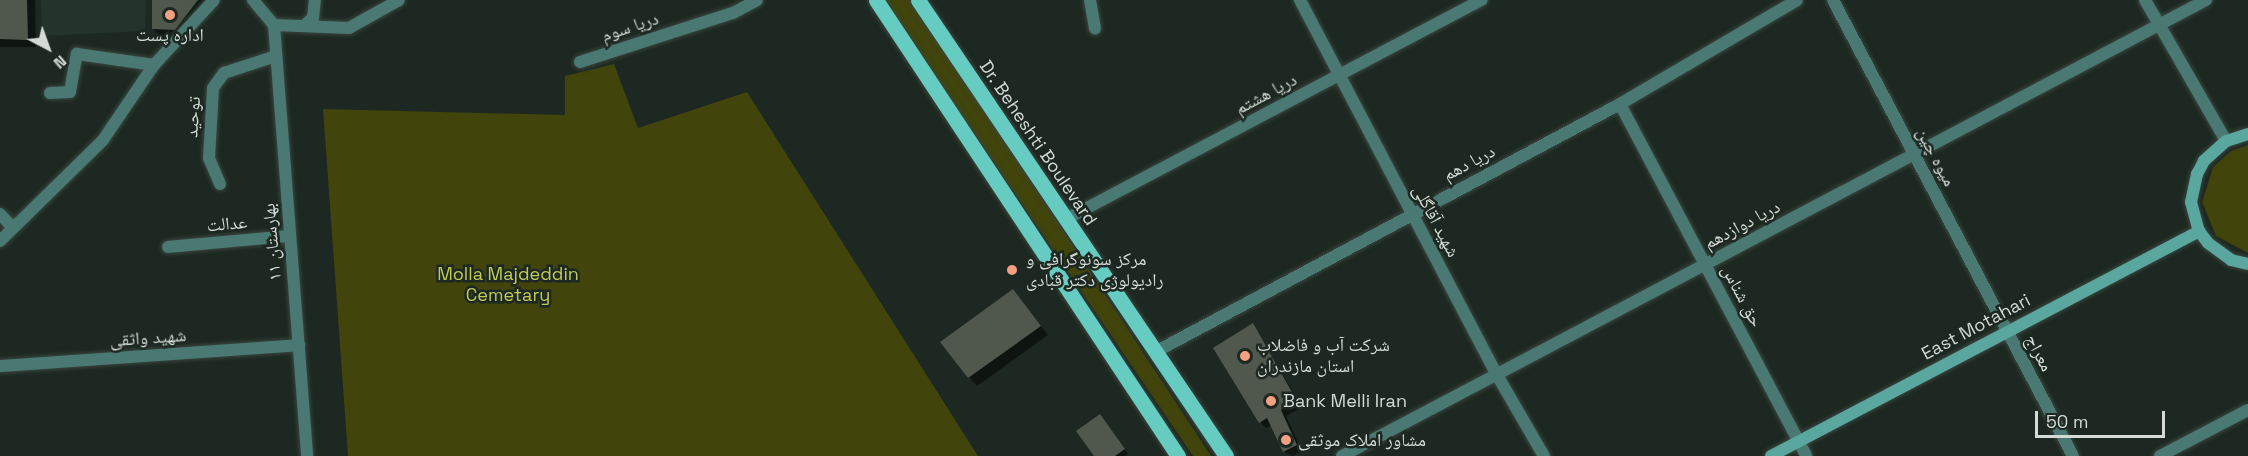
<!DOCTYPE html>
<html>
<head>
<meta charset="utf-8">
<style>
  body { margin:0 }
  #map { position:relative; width:2248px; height:456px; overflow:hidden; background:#1c2821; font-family:"Space Grotesk","Noto Naskh Arabic",sans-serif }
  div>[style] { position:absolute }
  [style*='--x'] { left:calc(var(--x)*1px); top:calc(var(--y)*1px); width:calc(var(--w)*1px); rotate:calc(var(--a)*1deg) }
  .built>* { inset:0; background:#22342c }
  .green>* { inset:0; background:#41440b }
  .shadow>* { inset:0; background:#0007 }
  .building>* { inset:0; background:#50584d }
  .roads { filter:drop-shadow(0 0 2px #39453e) drop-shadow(0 0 2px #39453e) }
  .minor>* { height:12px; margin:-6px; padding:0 6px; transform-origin:6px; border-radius:6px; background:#4a7872 }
  .secondary>* { height:12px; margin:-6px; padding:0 6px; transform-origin:6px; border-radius:6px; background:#5aa79f }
  .primary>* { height:15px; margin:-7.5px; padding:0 7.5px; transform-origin:7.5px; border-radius:7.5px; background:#66ccc1 }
  .dots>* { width:16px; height:16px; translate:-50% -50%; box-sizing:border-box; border:3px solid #1c2821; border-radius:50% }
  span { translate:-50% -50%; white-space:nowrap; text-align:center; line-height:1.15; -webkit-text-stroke:5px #1c2821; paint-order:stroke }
  .street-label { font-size:18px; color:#d4dbd7 }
  .poi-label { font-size:18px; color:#d4dbd7 }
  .left { translate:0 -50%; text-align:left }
  .park-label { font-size:18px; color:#c2cb52 }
  .north { position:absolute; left:18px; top:18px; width:60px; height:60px; -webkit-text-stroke:4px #1c2821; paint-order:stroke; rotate:139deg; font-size:16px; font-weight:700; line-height:24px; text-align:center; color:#d4dbd7 }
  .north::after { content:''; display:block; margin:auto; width:21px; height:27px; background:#d4dbd7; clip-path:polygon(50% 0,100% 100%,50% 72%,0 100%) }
  .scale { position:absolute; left:2035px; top:411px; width:130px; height:27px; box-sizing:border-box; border:3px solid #d4dbd7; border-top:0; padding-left:8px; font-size:18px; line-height:21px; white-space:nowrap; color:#d4dbd7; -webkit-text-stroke:4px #1c2821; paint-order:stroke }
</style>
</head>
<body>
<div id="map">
  <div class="built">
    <div style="clip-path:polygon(41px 0,146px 0,145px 31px,42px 36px)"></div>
  </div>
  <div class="green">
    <div style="clip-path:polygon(884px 0,912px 0,1211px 456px,1193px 456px)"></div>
    <div style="clip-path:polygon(614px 64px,638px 128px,747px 92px,978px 456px,348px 456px,323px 109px,565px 115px,565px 76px)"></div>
    <div style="clip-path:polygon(2248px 145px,2248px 253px,2216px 236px,2202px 202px,2213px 167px,2231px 151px)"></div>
  </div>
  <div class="shadow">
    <div style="clip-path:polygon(0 0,35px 0,36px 47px,0 47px)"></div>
    <div style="clip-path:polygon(153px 0,212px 0,184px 38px,162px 37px,153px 29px)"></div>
    <div style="clip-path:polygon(1013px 291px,1048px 335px,977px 386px,969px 377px)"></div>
    <div style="clip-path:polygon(1253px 325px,1302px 407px,1286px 416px,1302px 451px,1293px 456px,1284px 452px,1272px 425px,1266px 428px,1260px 422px)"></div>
    <div style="clip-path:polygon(1104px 420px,1128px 454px,1125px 456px,1096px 456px)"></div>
  </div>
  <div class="building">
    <div style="clip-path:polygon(0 0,27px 0,28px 40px,0 39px)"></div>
    <div style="clip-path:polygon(152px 0,198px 0,175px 30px,152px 29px)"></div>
    <div style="clip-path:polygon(1013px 289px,1041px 326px,968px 378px,940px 342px)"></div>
    <div style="clip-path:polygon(1253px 323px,1297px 401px,1281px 410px,1297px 445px,1283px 452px,1267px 418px,1259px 423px,1213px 348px)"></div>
    <div style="clip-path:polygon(1100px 414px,1125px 449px,1115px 456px,1094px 456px,1076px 431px)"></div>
  </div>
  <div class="roads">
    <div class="minor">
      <div style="--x:253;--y:0;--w:33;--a:50"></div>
      <div style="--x:1090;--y:0;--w:29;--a:80"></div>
      <div style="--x:1300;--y:0;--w:424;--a:62.3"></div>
      <div style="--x:1497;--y:375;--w:94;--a:59.9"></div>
      <div style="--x:1833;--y:0;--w:515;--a:62.24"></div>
      <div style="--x:2145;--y:0;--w:163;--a:60.1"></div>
      <div style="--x:306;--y:24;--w:9;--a:-41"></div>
      <div style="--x:313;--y:18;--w:18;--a:-84"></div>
      <div style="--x:274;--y:25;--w:432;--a:85.6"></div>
      <div style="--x:274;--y:25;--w:75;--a:2.3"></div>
      <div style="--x:349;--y:28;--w:57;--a:-29.2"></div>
      <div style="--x:580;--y:62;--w:161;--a:-17.8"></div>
      <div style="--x:733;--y:13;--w:27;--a:-28"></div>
      <div style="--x:50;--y:93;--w:20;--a:-3"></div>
      <div style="--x:70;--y:92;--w:39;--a:-80"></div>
      <div style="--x:77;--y:54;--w:78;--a:8.1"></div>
      <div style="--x:1620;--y:104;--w:398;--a:62.1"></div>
      <div style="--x:220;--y:184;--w:28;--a:-113"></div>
      <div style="--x:209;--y:158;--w:70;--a:-86.7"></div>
      <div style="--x:213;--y:88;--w:19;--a:-54"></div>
      <div style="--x:224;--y:73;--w:55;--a:-18.1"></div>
      <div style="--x:0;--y:214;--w:19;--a:47"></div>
      <div style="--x:1066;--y:219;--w:470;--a:-27.8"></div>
      <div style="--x:0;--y:241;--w:144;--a:-44.4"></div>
      <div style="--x:103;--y:140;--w:91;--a:-55.8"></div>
      <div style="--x:154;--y:65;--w:88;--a:-47.3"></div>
      <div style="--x:168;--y:247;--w:122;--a:-5.2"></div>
      <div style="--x:1155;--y:352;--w:527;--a:-28.07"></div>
      <div style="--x:1620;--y:104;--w:205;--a:-30.4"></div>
      <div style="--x:0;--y:366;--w:300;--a:-4"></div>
      <div style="--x:1342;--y:456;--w:977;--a:-27.82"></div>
      <div style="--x:2160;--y:456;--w:99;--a:-27.6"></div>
    </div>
    <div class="secondary">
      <div style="--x:2248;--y:134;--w:23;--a:162"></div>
      <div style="--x:2226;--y:141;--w:30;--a:138"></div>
      <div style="--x:2204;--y:161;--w:15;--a:118"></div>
      <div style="--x:2197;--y:174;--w:29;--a:102"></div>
      <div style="--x:2191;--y:202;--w:30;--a:75"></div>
      <div style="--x:2199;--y:231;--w:15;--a:53"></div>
      <div style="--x:2208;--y:243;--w:29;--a:36"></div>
      <div style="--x:2231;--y:260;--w:17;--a:13"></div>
      <div style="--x:1771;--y:456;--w:484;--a:-27.7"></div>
    </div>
    <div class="primary">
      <div style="--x:876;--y:0;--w:547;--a:56.48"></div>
      <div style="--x:918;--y:0;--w:550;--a:55.96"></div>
    </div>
  </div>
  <div class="dots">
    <div style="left:170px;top:15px;background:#f3a082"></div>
    <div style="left:1012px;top:270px;background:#f3a082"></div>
    <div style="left:1245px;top:356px;background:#f3a082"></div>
    <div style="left:1271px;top:401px;background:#f3a082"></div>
    <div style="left:1286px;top:440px;background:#f3a082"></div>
  </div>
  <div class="street-label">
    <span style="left:630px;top:27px;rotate:-18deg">دریا سوم</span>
    <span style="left:1266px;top:94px;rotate:-28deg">دریا هشتم</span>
    <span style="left:193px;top:117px;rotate:-86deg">توحید</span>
    <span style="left:1038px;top:143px;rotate:56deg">Dr. Beheshti Boulevard</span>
    <span style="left:1936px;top:157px;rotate:62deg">میوه چین</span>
    <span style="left:1469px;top:163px;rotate:-28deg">دریا دهم</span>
    <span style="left:1436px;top:221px;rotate:62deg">شهید آقاگلی</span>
    <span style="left:227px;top:224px;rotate:-5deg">عدالت</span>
    <span style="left:1742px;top:225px;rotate:-28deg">دریا دوازدهم</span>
    <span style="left:272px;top:242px;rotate:-95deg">بهارستان ۱۱</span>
    <span style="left:1742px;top:296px;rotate:62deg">حق شناس</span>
    <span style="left:1976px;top:327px;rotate:-28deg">East Motahari</span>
    <span style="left:148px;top:338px;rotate:-4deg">شهید واثقی</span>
    <span style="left:2039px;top:353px;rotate:62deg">معراج</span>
  </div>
  <div class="poi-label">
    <span style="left:170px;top:35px">اداره پست</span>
    <span class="left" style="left:1026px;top:270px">مركز سونوگرافی و<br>راديولوژی دكتر قبادی</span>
    <span class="left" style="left:1257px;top:356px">شرکت آب و فاضلاب<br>استان مازندران</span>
    <span class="left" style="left:1283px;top:401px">Bank Melli Iran</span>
    <span class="left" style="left:1298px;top:440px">مشاور املاک موثقی</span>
  </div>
  <div class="park-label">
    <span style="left:508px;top:285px">Molla Majdeddin<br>Cemetary</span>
  </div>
  <div class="north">N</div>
  <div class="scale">50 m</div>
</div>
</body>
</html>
